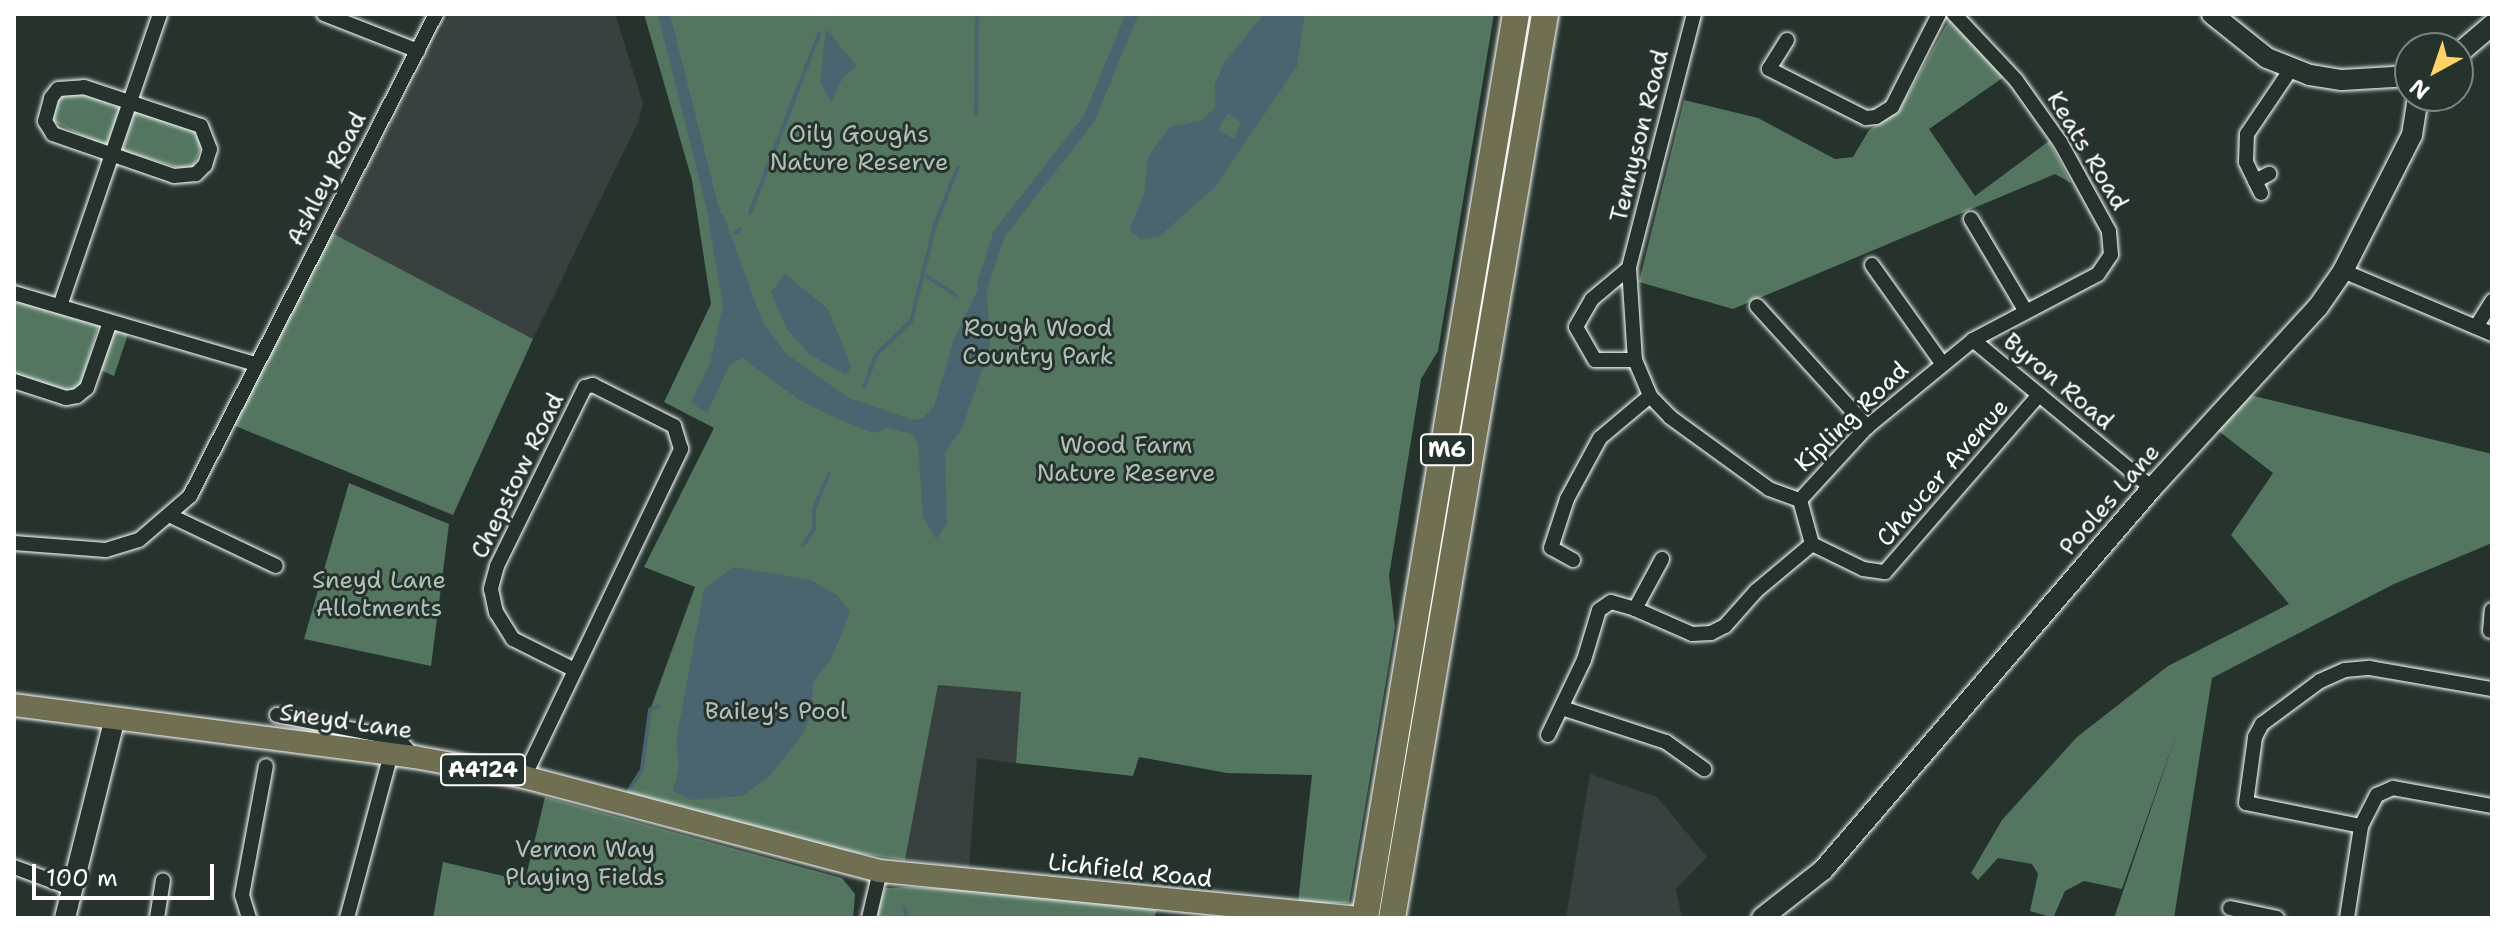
<!DOCTYPE html>
<html>
<head>
<meta charset="utf-8">
<style>
  body { margin:0 }
  #map { position:relative; width:2506px; height:932px; overflow:hidden; background:#26332d; font-family:"Shantell Sans",sans-serif }
  div>[style] { position:absolute }
  [style*='--x'] { left:calc(var(--x)*1px); top:calc(var(--y)*1px); width:calc(var(--w)*1px); rotate:calc(var(--a)*1deg) }
  .built>* { inset:0; background:#384040 }
  .green>* { inset:0; background:#547660 }
  .water>* { inset:0; background:#4a6570 }
  .stream>* { height:4px; margin:-2px; padding:0 2px; transform-origin:2px; border-radius:2px; background:#4a6570 }
  .canal>* { height:12px; margin:-6px; padding:0 6px; transform-origin:6px; border-radius:6px; background:#4a6570 }
  .roads { filter:drop-shadow(0 0 2px #fff) drop-shadow(0 0 2px #fff) }
  .street>* { height:14px; margin:-7px; padding:0 7px; transform-origin:7px; border-radius:7px; background:#26332d }
  .secondary>* { height:20px; margin:-10px; padding:0 10px; transform-origin:10px; border-radius:10px; background:#26332d }
  .primary>* { height:22px; margin:-11px; padding:0 11px; transform-origin:11px; border-radius:11px; background:#716f52 }
  .highway>* { height:26px; margin:-13px; padding:0 13px; transform-origin:13px; border-radius:13px; background:#716f52 }
  span { translate:-50% -50%; white-space:nowrap; text-align:center; line-height:1.15; -webkit-text-stroke:6px #26332d; paint-order:stroke }
  .shield-label span { padding:2px 6px; background:#26332d; border:2px solid; border-radius:6px; -webkit-text-stroke-width:0 }
  .shield-label { font-size:22px; color:#fff; font-weight:700 }
  .park-label { font-size:24px; color:#b2c1b7 }
  .street-label { font-size:24px; color:#fff }
  .frame { position:absolute; inset:0; border:16px solid #fff; pointer-events:none }
  .north { position:absolute; left:2394px; top:32px; width:80px; height:80px; box-sizing:border-box; background:#26332d; border:2px solid #7d8581; border-radius:50%; rotate:220deg; font-size:22px; font-weight:700; line-height:32px; text-align:center; color:#fff }
  .north::after { content:''; display:block; margin:auto; width:28px; height:36px; background:#ffd166; clip-path:polygon(50% 0,100% 100%,50% 72%,0 100%) }
  .scale { position:absolute; left:32px; top:864px; width:182px; height:36px; box-sizing:border-box; border:4px solid #fff; border-top:0; padding-left:10px; font-size:24px; line-height:28px; white-space:nowrap; color:#fff; -webkit-text-stroke:6px #26332d; paint-order:stroke }
</style>
</head>
<body>
<div id="map">
  <div class="built">
    <div style="clip-path:polygon(450px 14px,615px 14px,643px 103px,639px 120px,533px 339px,332px 233px)"></div>
    <div style="clip-path:polygon(938px 685px,1022px 692px,1016px 763px,977px 758px,969px 868px,905px 860px)"></div>
    <div style="clip-path:polygon(1590px 774px,1657px 797px,1707px 857px,1676px 889px,1682px 918px,1566px 918px)"></div>
  </div>
  <div class="green">
    <div style="clip-path:polygon(644px 14px,1494px 14px,1438px 351px,1421px 379px,1389px 576px,1395px 627px,1349px 903px,1298px 903px,1312px 775px,1227px 773px,1139px 757px,1133px 776px,1016px 763px,1021px 692px,938px 685px,905px 860px,837px 850px,625px 797px,642px 769px,650px 710px,695px 587px,644px 567px,714px 428px,664px 402px,711px 304px,692px 180px)"></div>
    <div style="clip-path:polygon(1949px 20px,2004px 77px,1929px 129px,1975px 196px,2049px 141px,2071px 183px,2055px 174px,1733px 309px,1639px 282px,1684px 100px,1758px 118px,1835px 159px,1853px 157px,1869px 130px,1900px 109px)"></div>
    <div style="clip-path:polygon(73px 91px,121px 108px,106px 147px,52px 121px,60px 97px)"></div>
    <div style="clip-path:polygon(134px 111px,194px 130px,202px 144px,194px 166px,186px 170px,122px 151px)"></div>
    <div style="clip-path:polygon(332px 233px,533px 339px,453px 515px,233px 425px)"></div>
    <div style="clip-path:polygon(21px 301px,99px 324px,80px 388px,68px 391px,14px 375px,14px 303px)"></div>
    <div style="clip-path:polygon(114px 330px,128px 334px,114px 376px,100px 370px)"></div>
    <div style="clip-path:polygon(2246px 394px,2492px 454px,2492px 543px,2394px 584px,2212px 678px,2174px 918px,2114px 918px,2177px 732px,2122px 889px,2084px 881px,2065px 891px,2053px 918px,2030px 911px,2038px 874px,2032px 864px,1998px 858px,1978px 880px,1971px 873px,2002px 820px,2077px 737px,2168px 666px,2289px 604px,2231px 535px,2273px 473px,2216px 429px)"></div>
    <div style="clip-path:polygon(349px 483px,449px 524px,431px 666px,304px 639px)"></div>
    <div style="clip-path:polygon(545px 797px,842px 878px,855px 894px,853px 918px,433px 918px,443px 862px,525px 881px)"></div>
    <div style="clip-path:polygon(906px 887px,1038px 892px,1157px 910px,1154px 918px,873px 918px,885px 888px)"></div>
  </div>
  <div class="water">
    <div style="clip-path:polygon(evenodd,1264px 14px,1305px 14px,1297px 66px,1215px 187px,1159px 237px,1140px 239px,1129px 230px,1144px 195px,1148px 157px,1169px 127px,1201px 121px,1215px 107px,1215px 84px,1224px 63px,1264px 14px,1228px 113px,1241px 122px,1234px 139px,1218px 130px,1228px 113px)"></div>
    <div style="clip-path:polygon(826px 29px,857px 66px,842px 79px,831px 103px,820px 82px)"></div>
    <div style="clip-path:polygon(714px 209px,724px 216px,762px 321px,785px 353px,849px 398px,913px 420px,923px 418px,934px 407px,954px 339px,986px 272px,990px 347px,962px 429px,945px 452px,947px 524px,936px 539px,923px 517px,918px 444px,912px 434px,887px 428px,874px 433px,838px 419px,801px 401px,742px 358px,729px 366px,707px 414px,691px 402px,710px 364px,723px 305px,708px 219px)"></div>
    <div style="clip-path:polygon(785px 274px,828px 309px,851px 366px,846px 375px,809px 354px,786px 328px,771px 292px)"></div>
    <div style="clip-path:polygon(733px 567px,811px 580px,838px 596px,850px 612px,832px 657px,813px 683px,812px 712px,803px 734px,769px 777px,742px 796px,691px 800px,673px 791px,679px 767px,676px 741px,704px 589px)"></div>
  </div>
  <div class="stream">
    <div style="--x:976;--y:115;--w:101;--a:-89.4"></div>
    <div style="--x:750;--y:213;--w:192;--a:-68.9"></div>
    <div style="--x:735;--y:233;--w:7;--a:-34"></div>
    <div style="--x:925;--y:275;--w:37;--a:33"></div>
    <div style="--x:864;--y:387;--w:34;--a:-69"></div>
    <div style="--x:876;--y:355;--w:49;--a:-44.2"></div>
    <div style="--x:911;--y:321;--w:99;--a:-76"></div>
    <div style="--x:935;--y:225;--w:62;--a:-68.4"></div>
    <div style="--x:803;--y:545;--w:19;--a:-55"></div>
    <div style="--x:814;--y:529;--w:20;--a:-90"></div>
    <div style="--x:814;--y:509;--w:38;--a:-67"></div>
    <div style="--x:626;--y:795;--w:31;--a:-58"></div>
    <div style="--x:642;--y:769;--w:60;--a:-82.3"></div>
    <div style="--x:650;--y:710;--w:9;--a:-21"></div>
    <div style="--x:905;--y:909;--w:9;--a:77"></div>
  </div>
  <div class="canal">
    <div style="--x:664;--y:14;--w:218;--a:75.9"></div>
    <div style="--x:983;--y:284;--w:52;--a:-72.3"></div>
    <div style="--x:999;--y:234;--w:146;--a:-52"></div>
    <div style="--x:1089;--y:119;--w:113;--a:-67.7"></div>
  </div>
  <div class="roads">
    <div class="street">
      <div style="--x:324;--y:14;--w:101;--a:21.5"></div>
      <div style="--x:1694;--y:14;--w:262;--a:104.4"></div>
      <div style="--x:1629;--y:268;--w:92;--a:86.3"></div>
      <div style="--x:1635;--y:360;--w:39;--a:67"></div>
      <div style="--x:1650;--y:396;--w:29;--a:46"></div>
      <div style="--x:1670;--y:417;--w:122;--a:36"></div>
      <div style="--x:1769;--y:489;--w:33;--a:20"></div>
      <div style="--x:1787;--y:40;--w:34;--a:122"></div>
      <div style="--x:1769;--y:69;--w:109;--a:26.8"></div>
      <div style="--x:1866;--y:118;--w:10;--a:-6"></div>
      <div style="--x:1876;--y:117;--w:19;--a:-32"></div>
      <div style="--x:1892;--y:107;--w:104;--a:-63.2"></div>
      <div style="--x:84;--y:87;--w:123;--a:18.4"></div>
      <div style="--x:201;--y:126;--w:25;--a:69"></div>
      <div style="--x:210;--y:149;--w:17;--a:107"></div>
      <div style="--x:205;--y:165;--w:13;--a:135"></div>
      <div style="--x:196;--y:174;--w:22;--a:175"></div>
      <div style="--x:174;--y:176;--w:128;--a:-160.9"></div>
      <div style="--x:53;--y:134;--w:15;--a:-122"></div>
      <div style="--x:45;--y:121;--w:24;--a:-75"></div>
      <div style="--x:51;--y:98;--w:11;--a:-52"></div>
      <div style="--x:58;--y:89;--w:26;--a:-4"></div>
      <div style="--x:2255;--y:181;--w:16;--a:-27"></div>
      <div style="--x:2261;--y:193;--w:34;--a:-116"></div>
      <div style="--x:2246;--y:162;--w:28;--a:-88"></div>
      <div style="--x:2247;--y:134;--w:78;--a:-55.9"></div>
      <div style="--x:1971;--y:219;--w:106;--a:59.3"></div>
      <div style="--x:1872;--y:265;--w:120;--a:54.5"></div>
      <div style="--x:1629;--y:268;--w:48;--a:140"></div>
      <div style="--x:1592;--y:299;--w:32;--a:120"></div>
      <div style="--x:1576;--y:327;--w:38;--a:60"></div>
      <div style="--x:1595;--y:360;--w:40;--a:0"></div>
      <div style="--x:2343;--y:271;--w:162;--a:22.9"></div>
      <div style="--x:14;--y:293;--w:252;--a:16.4"></div>
      <div style="--x:60;--y:306;--w:309;--a:-71.1"></div>
      <div style="--x:1757;--y:306;--w:164;--a:47.7"></div>
      <div style="--x:2476;--y:327;--w:31;--a:-58"></div>
      <div style="--x:1973;--y:340;--w:232;--a:39.6"></div>
      <div style="--x:14;--y:381;--w:55;--a:18.1"></div>
      <div style="--x:66;--y:398;--w:11;--a:-10"></div>
      <div style="--x:77;--y:396;--w:13;--a:-39"></div>
      <div style="--x:87;--y:388;--w:70;--a:-70.8"></div>
      <div style="--x:171;--y:516;--w:116;--a:25.5"></div>
      <div style="--x:14;--y:543;--w:92;--a:4.4"></div>
      <div style="--x:106;--y:550;--w:34;--a:-17"></div>
      <div style="--x:139;--y:540;--w:67;--a:-40.8"></div>
      <div style="--x:190;--y:496;--w:541;--a:-62.96"></div>
      <div style="--x:1812;--y:544;--w:46;--a:-105.3"></div>
      <div style="--x:1800;--y:500;--w:99;--a:-47.5"></div>
      <div style="--x:1867;--y:427;--w:137;--a:-39.4"></div>
      <div style="--x:1973;--y:340;--w:141;--a:-27.8"></div>
      <div style="--x:2098;--y:274;--w:23;--a:-56"></div>
      <div style="--x:2111;--y:255;--w:24;--a:-95"></div>
      <div style="--x:2109;--y:231;--w:102;--a:-118.8"></div>
      <div style="--x:2060;--y:142;--w:76;--a:-125.4"></div>
      <div style="--x:2016;--y:80;--w:91;--a:-133.2"></div>
      <div style="--x:1573;--y:560;--w:25;--a:-151"></div>
      <div style="--x:1551;--y:548;--w:52;--a:-71.9"></div>
      <div style="--x:1567;--y:499;--w:69;--a:-61.6"></div>
      <div style="--x:1600;--y:438;--w:65;--a:-40"></div>
      <div style="--x:1635;--y:609;--w:62;--a:23.7"></div>
      <div style="--x:1692;--y:634;--w:19;--a:-3"></div>
      <div style="--x:1711;--y:633;--w:16;--a:-27"></div>
      <div style="--x:1725;--y:626;--w:47;--a:-48.5"></div>
      <div style="--x:1756;--y:591;--w:73;--a:-40"></div>
      <div style="--x:1812;--y:544;--w:57;--a:26.1"></div>
      <div style="--x:1863;--y:569;--w:22;--a:8"></div>
      <div style="--x:1885;--y:572;--w:235;--a:-49"></div>
      <div style="--x:2490;--y:631;--w:21;--a:-85"></div>
      <div style="--x:1562;--y:708;--w:109;--a:18.1"></div>
      <div style="--x:1666;--y:742;--w:47;--a:35.4"></div>
      <div style="--x:277;--y:715;--w:122;--a:10.9"></div>
      <div style="--x:397;--y:738;--w:25;--a:48"></div>
      <div style="--x:1548;--y:735;--w:83;--a:-64.4"></div>
      <div style="--x:1584;--y:660;--w:52;--a:-73.3"></div>
      <div style="--x:1599;--y:610;--w:14;--a:-34"></div>
      <div style="--x:1611;--y:602;--w:25;--a:16"></div>
      <div style="--x:1635;--y:609;--w:57;--a:-61.6"></div>
      <div style="--x:524;--y:777;--w:364;--a:-64.4"></div>
      <div style="--x:681;--y:449;--w:24;--a:-107"></div>
      <div style="--x:674;--y:426;--w:91;--a:-153.2"></div>
      <div style="--x:593;--y:385;--w:8;--a:166"></div>
      <div style="--x:585;--y:387;--w:199;--a:116.2"></div>
      <div style="--x:497;--y:566;--w:24;--a:105"></div>
      <div style="--x:491;--y:589;--w:24;--a:78"></div>
      <div style="--x:496;--y:612;--w:32;--a:58"></div>
      <div style="--x:513;--y:639;--w:69;--a:26.6"></div>
      <div style="--x:2361;--y:826;--w:117;--a:-168.7"></div>
      <div style="--x:2246;--y:803;--w:67;--a:-82.2"></div>
      <div style="--x:2255;--y:737;--w:15;--a:-62"></div>
      <div style="--x:2262;--y:724;--w:72;--a:-36.6"></div>
      <div style="--x:2320;--y:681;--w:27;--a:-24"></div>
      <div style="--x:2345;--y:670;--w:25;--a:-5"></div>
      <div style="--x:2370;--y:668;--w:124;--a:9.8"></div>
      <div style="--x:14;--y:867;--w:61;--a:20.2"></div>
      <div style="--x:2230;--y:908;--w:48;--a:12"></div>
      <div style="--x:157;--y:918;--w:38;--a:-81"></div>
      <div style="--x:249;--y:918;--w:24;--a:-107"></div>
      <div style="--x:242;--y:895;--w:131;--a:-79.5"></div>
      <div style="--x:347;--y:918;--w:170;--a:-75"></div>
      <div style="--x:869;--y:918;--w:48;--a:-76.8"></div>
      <div style="--x:2347;--y:918;--w:93;--a:-81.3"></div>
      <div style="--x:2361;--y:826;--w:35;--a:-63"></div>
      <div style="--x:2377;--y:795;--w:17;--a:-24"></div>
      <div style="--x:2393;--y:788;--w:101;--a:10.3"></div>
    </div>
    <div class="secondary">
      <div style="--x:2212;--y:14;--w:70;--a:38.7"></div>
      <div style="--x:2267;--y:58;--w:46;--a:21.6"></div>
      <div style="--x:2310;--y:75;--w:32;--a:9"></div>
      <div style="--x:2342;--y:80;--w:68;--a:-3.4"></div>
      <div style="--x:2458;--y:54;--w:45;--a:-40.5"></div>
      <div style="--x:65;--y:918;--w:203;--a:-76"></div>
      <div style="--x:1762;--y:918;--w:78;--a:-38.2"></div>
      <div style="--x:1823;--y:870;--w:504;--a:-49.26"></div>
      <div style="--x:2152;--y:488;--w:246;--a:-47.5"></div>
      <div style="--x:2318;--y:307;--w:44;--a:-55.2"></div>
      <div style="--x:2343;--y:271;--w:153;--a:-63.1"></div>
      <div style="--x:2412;--y:135;--w:39;--a:-81"></div>
    </div>
    <div class="primary">
      <div style="--x:14;--y:705;--w:403;--a:7.4"></div>
      <div style="--x:414;--y:757;--w:112;--a:10.3"></div>
      <div style="--x:524;--y:777;--w:368;--a:14.8"></div>
      <div style="--x:880;--y:871;--w:479;--a:5.6"></div>
    </div>
    <div class="highway">
      <div style="--x:1365;--y:918;--w:917;--a:-80.52"></div>
      <div style="--x:1392;--y:918;--w:917;--a:-80.39"></div>
    </div>
  </div>
  <div class="shield-label">
    <span style="left:1447px;top:450px">M6</span>
    <span style="left:483px;top:770px">A4124</span>
  </div>
  <div class="park-label">
    <span style="left:859px;top:149px">Oily Goughs<br>Nature Reserve</span>
    <span style="left:1038px;top:343px">Rough Wood<br>Country Park</span>
    <span style="left:1126px;top:460px">Wood Farm<br>Nature Reserve</span>
    <span style="left:379px;top:595px">Sneyd Lane<br>Allotments</span>
    <span style="left:776px;top:712px">Bailey's Pool</span>
    <span style="left:585px;top:864px">Vernon Way<br>Playing Fields</span>
  </div>
  <div class="street-label">
    <span style="left:1640px;top:136px;rotate:-76deg">Tennyson Road</span>
    <span style="left:2087px;top:151px;rotate:59deg">Keats Road</span>
    <span style="left:327px;top:179px;rotate:-63deg">Ashley Road</span>
    <span style="left:2058px;top:382px;rotate:40deg">Byron Road</span>
    <span style="left:1852px;top:417px;rotate:-44deg">Kipling Road</span>
    <span style="left:1943px;top:473px;rotate:-49deg">Chaucer Avenue</span>
    <span style="left:518px;top:476px;rotate:-64deg">Chepstow Road</span>
    <span style="left:2110px;top:500px;rotate:-49deg">Pooles Lane</span>
    <span style="left:346px;top:722px;rotate:8deg">Sneyd Lane</span>
    <span style="left:1130px;top:871px;rotate:6deg">Lichfield Road</span>
  </div>
  <div class="frame"></div>
  <div class="north">N</div>
  <div class="scale">100 m</div>
</div>
</body>
</html>
